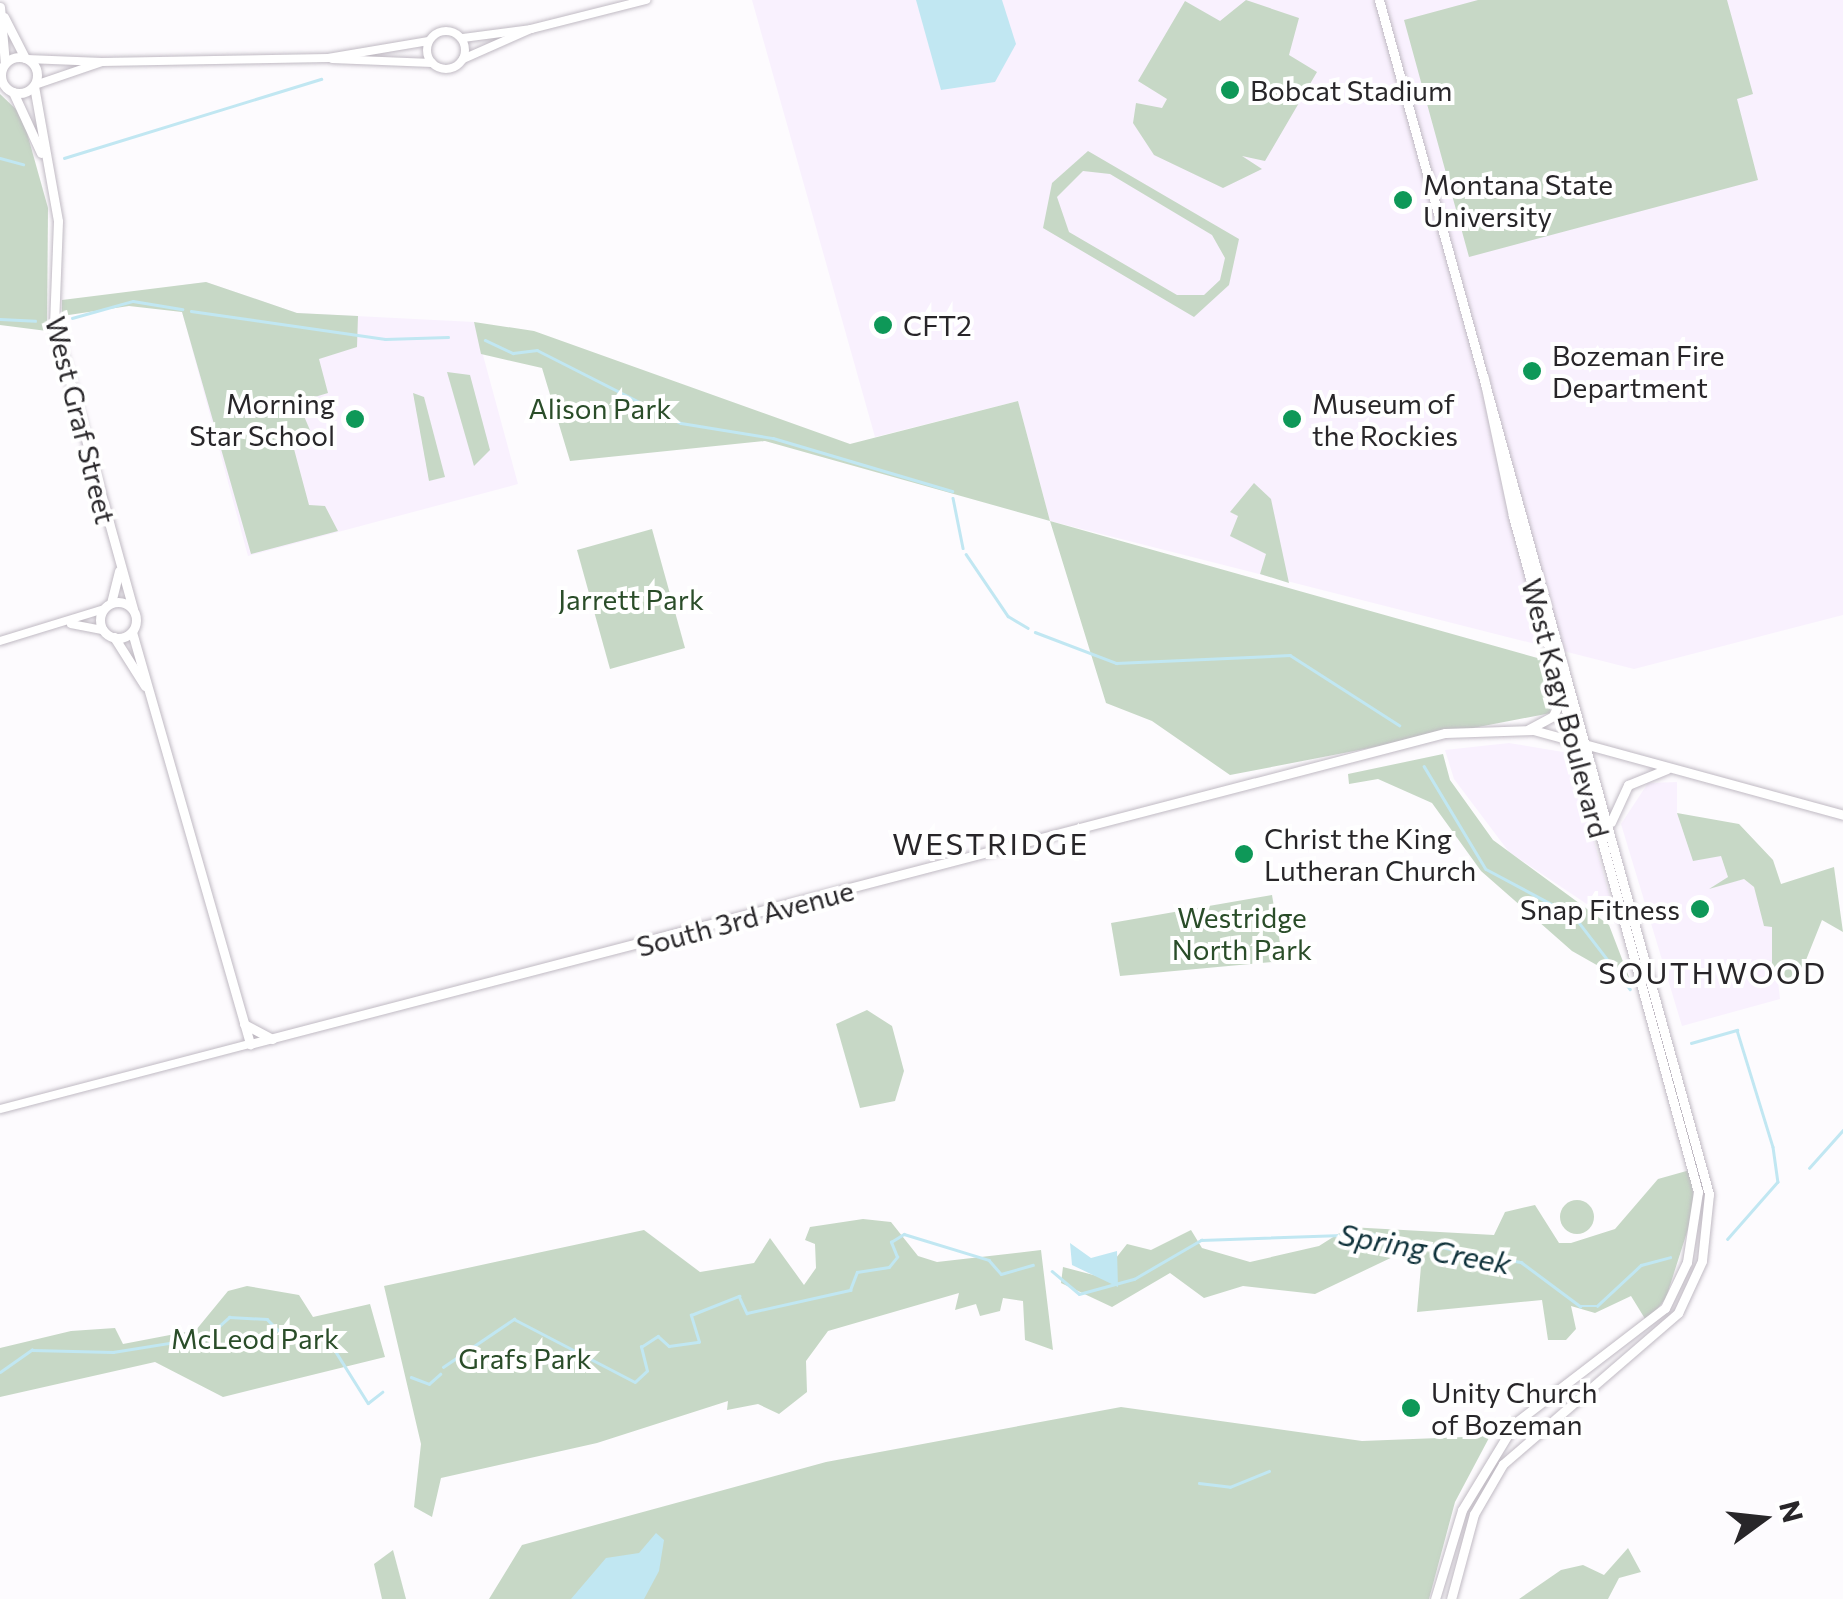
<!DOCTYPE html>
<html>
<head>
<meta charset="utf-8">
<style>
  body { margin:0 }
  #map { position:relative; width:1843px; height:1599px; overflow:hidden; background:#fdfbfe; font-family:Commissioner,sans-serif }
  div>[style] { position:absolute }
  [style*='--x'] { left:calc(var(--x)*1px); top:calc(var(--y)*1px); width:calc(var(--w)*1px); rotate:calc(var(--a)*1deg) }
  .built>* { inset:0; background:#f9f1fe }
  .green>* { inset:0; background:#c7d8c6 }
  .round { border-radius:50% }
  .water>* { inset:0; background:#c1e7f2 }
  .stream>* { height:2.5px; margin:-1.25px; padding:0 1.25px; transform-origin:1.25px; border-radius:1.25px; background:#c1e7f2 }
  .roads { filter:drop-shadow(0 0 2px #c0bac3) drop-shadow(0 0 2px #c0bac3) }
  .minor>* { height:8px; margin:-4px; padding:0 4px; transform-origin:4px; border-radius:4px; background:#fff }
  .minor>.ring { margin:-4px; padding:0; box-sizing:content-box; background:none; border:8px solid #fff; border-radius:50% }
  .major>* { height:9px; margin:-4.5px; padding:0 4.5px; transform-origin:4.5px; border-radius:4.5px; background:#fff }
  .major>.ring { margin:-4.5px; padding:0; box-sizing:content-box; background:none; border:9px solid #fff; border-radius:50% }
  .dots>* { width:28px; height:28px; translate:-50% -50%; box-sizing:border-box; border:5px solid #fff; border-radius:50% }
  span { translate:-50% -50%; white-space:nowrap; text-align:center; line-height:1.15; -webkit-text-stroke:8px #fff; paint-order:stroke }
  .poi-label { font-size:28px; color:#282629 }
  .left { translate:0 -50%; text-align:left }
  .right { translate:-100% -50%; text-align:right }
  .park-label { font-size:28px; color:#2a4d29 }
  .street-label { font-size:28px; color:#282629 }
  .neighbourhood-label { font-size:30px; color:#282629; letter-spacing:2.5px }
  .water-label { font-size:30px; color:#0e313a; font-style:italic }
  .north { position:absolute; left:1713px; top:1469px; width:100px; height:100px; -webkit-text-stroke:8px #fff; paint-order:stroke; rotate:75deg; font-size:28px; font-weight:700; line-height:40px; text-align:center; color:#282629 }
  .north::after { content:''; display:block; margin:auto; width:35px; height:45px; background:#282629; clip-path:polygon(50% 0,100% 100%,50% 72%,0 100%) }
</style>
</head>
<body>
<div id="map">
  <div class="built">
    <div style="clip-path:polygon(752px 0,1843px 0,1843px 615px,1634px 669px,1050px 521px,1018px 401px,875px 437px)"></div>
    <div style="clip-path:polygon(206px 282px,297px 313px,474px 322px,518px 484px,248px 556px,175px 286px)"></div>
    <div style="clip-path:polygon(1509px 743px,1569px 753px,1618px 925px,1509px 852px,1454px 779px,1445px 750px)"></div>
    <div style="clip-path:polygon(1677px 782px,1677px 813px,1721px 856px,1728px 877px,1716px 886px,1744px 879px,1754px 887px,1772px 926px,1780px 999px,1682px 1026px,1621px 824px,1648px 783px)"></div>
  </div>
  <div class="green">
    <div style="clip-path:polygon(1246px 0,1299px 18px,1289px 55px,1317px 72px,1265px 161px,1242px 156px,1262px 169px,1223px 188px,1154px 155px,1133px 123px,1136px 103px,1162px 108px,1167px 99px,1138px 81px,1185px 1px,1220px 21px)"></div>
    <div style="clip-path:polygon(1478px 0,1727px 0,1753px 94px,1737px 99px,1758px 180px,1469px 257px,1404px 20px)"></div>
    <div style="clip-path:polygon(0 94px,22px 115px,48px 208px,47px 331px,0 325px)"></div>
    <div style="clip-path:polygon(evenodd,1088px 151px,1239px 239px,1229px 285px,1194px 317px,1043px 228px,1052px 183px,1088px 151px,1083px 171px,1110px 174px,1212px 235px,1225px 258px,1220px 280px,1204px 295px,1177px 295px,1069px 232px,1057px 197px,1083px 171px)"></div>
    <div style="clip-path:polygon(206px 282px,297px 313px,358px 316px,357px 347px,319px 359px,328px 393px,298px 402px,315px 442px,294px 449px,309px 505px,325px 506px,338px 531px,251px 554px,182px 312px,129px 306px,62px 316px,62px 300px)"></div>
    <div style="clip-path:polygon(474px 322px,534px 331px,850px 444px,1018px 401px,1050px 521px,1541px 659px,1551px 713px,1230px 775px,1152px 721px,1106px 703px,1050px 521px,765px 441px,570px 461px,542px 368px,481px 354px)"></div>
    <div style="clip-path:polygon(447px 372px,470px 375px,490px 450px,474px 466px)"></div>
    <div style="clip-path:polygon(413px 393px,424px 397px,445px 477px,429px 481px)"></div>
    <div style="clip-path:polygon(1254px 483px,1271px 499px,1289px 583px,1260px 574px,1266px 554px,1230px 536px,1238px 516px,1230px 512px)"></div>
    <div style="clip-path:polygon(652px 529px,685px 648px,610px 669px,577px 550px)"></div>
    <div style="clip-path:polygon(1443px 754px,1450px 780px,1493px 840px,1609px 925px,1632px 985px,1572px 951px,1481px 871px,1432px 803px,1378px 779px,1349px 784px,1348px 774px)"></div>
    <div style="clip-path:polygon(1677px 813px,1739px 824px,1773px 860px,1781px 884px,1834px 867px,1843px 932px,1822px 920px,1798px 980px,1772px 975px,1772px 927px,1764px 926px,1754px 887px,1744px 879px,1709px 889px,1728px 877px,1721px 856px,1693px 861px)"></div>
    <div style="clip-path:polygon(1272px 895px,1283px 961px,1120px 976px,1111px 923px)"></div>
    <div style="clip-path:polygon(867px 1010px,892px 1026px,904px 1071px,895px 1101px,860px 1108px,836px 1024px)"></div>
    <div style="clip-path:polygon(1690px 1170px,1695px 1207px,1666px 1298px,1647px 1322px,1631px 1296px,1595px 1313px,1571px 1306px,1576px 1329px,1566px 1340px,1548px 1340px,1542px 1300px,1417px 1312px,1421px 1266px,1399px 1254px,1315px 1294px,1243px 1286px,1204px 1298px,1170px 1273px,1112px 1307px,1061px 1283px,1063px 1267px,1101px 1277px,1127px 1244px,1151px 1250px,1191px 1230px,1202px 1248px,1250px 1262px,1319px 1246px,1349px 1227px,1494px 1235px,1505px 1212px,1535px 1205px,1559px 1243px,1571px 1243px,1615px 1229px,1658px 1179px)"></div>
    <div class="round" style="left:1560px;top:1200px;width:34px;height:34px"></div>
    <div style="clip-path:polygon(863px 1219px,891px 1222px,918px 1256px,937px 1262px,1041px 1250px,1053px 1350px,1025px 1340px,1023px 1301px,1003px 1298px,1000px 1311px,980px 1316px,976px 1304px,955px 1310px,959px 1293px,828px 1331px,806px 1361px,807px 1392px,779px 1414px,758px 1404px,727px 1410px,728px 1401px,597px 1443px,441px 1478px,432px 1517px,414px 1507px,421px 1444px,384px 1286px,644px 1230px,700px 1272px,754px 1263px,770px 1238px,804px 1285px,816px 1268px,815px 1244px,805px 1240px,810px 1227px)"></div>
    <div style="clip-path:polygon(247px 1286px,299px 1295px,313px 1317px,370px 1304px,385px 1357px,223px 1397px,155px 1362px,0 1397px,0 1348px,71px 1331px,115px 1328px,123px 1344px,196px 1330px,228px 1291px)"></div>
    <div style="clip-path:polygon(1121px 1407px,1362px 1441px,1490px 1436px,1455px 1502px,1429px 1599px,489px 1599px,522px 1545px,826px 1462px)"></div>
    <div style="clip-path:polygon(1628px 1548px,1641px 1572px,1619px 1578px,1608px 1599px,1519px 1599px,1561px 1570px,1583px 1565px,1604px 1575px)"></div>
    <div style="clip-path:polygon(393px 1550px,406px 1599px,382px 1599px,374px 1564px)"></div>
  </div>
  <div class="water">
    <div style="clip-path:polygon(916px 0,1002px 0,1016px 44px,995px 82px,941px 90px)"></div>
    <div style="clip-path:polygon(1070px 1243px,1091px 1258px,1117px 1251px,1118px 1287px,1072px 1265px)"></div>
    <div style="clip-path:polygon(656px 1533px,664px 1540px,659px 1571px,644px 1599px,571px 1599px,606px 1558px,639px 1553px)"></div>
  </div>
  <div class="stream">
    <div style="--x:0;--y:158;--w:24;--a:15"></div>
    <div style="--x:64;--y:158;--w:269;--a:-17.1"></div>
    <div style="--x:191;--y:311;--w:196;--a:8.2"></div>
    <div style="--x:385;--y:339;--w:63;--a:-1.8"></div>
    <div style="--x:72;--y:318;--w:63;--a:-15.6"></div>
    <div style="--x:133;--y:301;--w:50;--a:9.3"></div>
    <div style="--x:0;--y:319;--w:35;--a:3"></div>
    <div style="--x:485;--y:340;--w:31;--a:25"></div>
    <div style="--x:513;--y:353;--w:24;--a:-7"></div>
    <div style="--x:537;--y:350;--w:161;--a:26.9"></div>
    <div style="--x:681;--y:423;--w:93;--a:9.3"></div>
    <div style="--x:773;--y:438;--w:187;--a:16.5"></div>
    <div style="--x:953;--y:498;--w:51;--a:78.7"></div>
    <div style="--x:966;--y:554;--w:75;--a:55.9"></div>
    <div style="--x:1008;--y:616;--w:23;--a:31"></div>
    <div style="--x:1035;--y:632;--w:87;--a:20.9"></div>
    <div style="--x:1116;--y:663;--w:174;--a:-2.6"></div>
    <div style="--x:1290;--y:655;--w:130;--a:32.7"></div>
    <div style="--x:1424;--y:766;--w:120;--a:59"></div>
    <div style="--x:1486;--y:869;--w:100;--a:28.1"></div>
    <div style="--x:1574;--y:916;--w:92;--a:52.5"></div>
    <div style="--x:1691;--y:1043;--w:48;--a:-15.8"></div>
    <div style="--x:1737;--y:1030;--w:122;--a:72.9"></div>
    <div style="--x:1773;--y:1147;--w:35;--a:82"></div>
    <div style="--x:1778;--y:1182;--w:76;--a:131.3"></div>
    <div style="--x:1809;--y:1168;--w:51;--a:-48.2"></div>
    <div style="--x:1052;--y:1271;--w:35;--a:40"></div>
    <div style="--x:1079;--y:1294;--w:57;--a:-15.3"></div>
    <div style="--x:1134;--y:1279;--w:78;--a:-30.2"></div>
    <div style="--x:1201;--y:1240;--w:170;--a:-2"></div>
    <div style="--x:1371;--y:1234;--w:153;--a:10.6"></div>
    <div style="--x:1521;--y:1262;--w:74;--a:36.7"></div>
    <div style="--x:1580;--y:1306;--w:17;--a:0"></div>
    <div style="--x:1597;--y:1306;--w:60;--a:-43"></div>
    <div style="--x:1641;--y:1265;--w:30;--a:-15"></div>
    <div style="--x:443;--y:1367;--w:86;--a:-34.1"></div>
    <div style="--x:514;--y:1319;--w:136;--a:27.5"></div>
    <div style="--x:635;--y:1382;--w:16;--a:-43"></div>
    <div style="--x:647;--y:1371;--w:25;--a:-104"></div>
    <div style="--x:641;--y:1347;--w:20;--a:-33"></div>
    <div style="--x:658;--y:1336;--w:15;--a:42"></div>
    <div style="--x:669;--y:1346;--w:30;--a:-8"></div>
    <div style="--x:699;--y:1342;--w:28;--a:-107"></div>
    <div style="--x:691;--y:1315;--w:52;--a:-21.6"></div>
    <div style="--x:739;--y:1296;--w:19;--a:65"></div>
    <div style="--x:747;--y:1313;--w:106;--a:-12.6"></div>
    <div style="--x:850;--y:1290;--w:19;--a:-69"></div>
    <div style="--x:857;--y:1272;--w:32;--a:-9"></div>
    <div style="--x:889;--y:1267;--w:13;--a:-51"></div>
    <div style="--x:897;--y:1257;--w:16;--a:-112"></div>
    <div style="--x:891;--y:1242;--w:15;--a:-32"></div>
    <div style="--x:904;--y:1234;--w:89;--a:17"></div>
    <div style="--x:989;--y:1260;--w:18;--a:49"></div>
    <div style="--x:1001;--y:1274;--w:33;--a:-16"></div>
    <div style="--x:0;--y:1372;--w:39;--a:-35"></div>
    <div style="--x:32;--y:1350;--w:81;--a:1.4"></div>
    <div style="--x:113;--y:1352;--w:95;--a:-9.1"></div>
    <div style="--x:207;--y:1337;--w:30;--a:-42"></div>
    <div style="--x:229;--y:1317;--w:38;--a:3"></div>
    <div style="--x:267;--y:1319;--w:28;--a:45"></div>
    <div style="--x:287;--y:1339;--w:39;--a:-4"></div>
    <div style="--x:326;--y:1336;--w:79;--a:57.9"></div>
    <div style="--x:368;--y:1403;--w:18;--a:-38"></div>
    <div style="--x:411;--y:1377;--w:19;--a:21"></div>
    <div style="--x:429;--y:1384;--w:15;--a:-42"></div>
    <div style="--x:1199;--y:1483;--w:31;--a:7"></div>
    <div style="--x:1230;--y:1487;--w:42;--a:-22.3"></div>
  </div>
  <div class="roads">
    <div class="minor">
      <div class="ring" style="left:427px;top:31px;width:30px;height:30px"></div>
      <div style="--x:463;--y:38;--w:69;--a:-7.5"></div>
      <div style="--x:27;--y:59;--w:75;--a:2.3"></div>
      <div style="--x:332;--y:59;--w:100;--a:2.3"></div>
      <div style="--x:463;--y:59;--w:74;--a:-23.8"></div>
      <div style="--x:531;--y:29;--w:119;--a:-14.2"></div>
      <div style="--x:35;--y:85;--w:71;--a:-18.9"></div>
      <div style="--x:102;--y:62;--w:226;--a:-1"></div>
      <div style="--x:328;--y:58;--w:102;--a:-9.6"></div>
      <div style="--x:71;--y:624;--w:33;--a:11"></div>
      <div style="--x:0;--y:641;--w:109;--a:-17.1"></div>
      <div style="--x:0;--y:1109;--w:258;--a:-14.6"></div>
    </div>
    <div class="major">
      <div style="--x:1379;--y:0;--w:1239;--a:74.55"></div>
      <div style="--x:1709;--y:1194;--w:67;--a:96"></div>
      <div style="--x:1702;--y:1261;--w:57;--a:114.8"></div>
      <div style="--x:1678;--y:1313;--w:231;--a:139.2"></div>
      <div style="--x:1503;--y:1464;--w:58;--a:120.1"></div>
      <div style="--x:1474;--y:1514;--w:88;--a:105.1"></div>
      <div style="--x:0;--y:7;--w:56;--a:84.9"></div>
      <div style="--x:4;--y:17;--w:46;--a:62.9"></div>
      <div class="ring" style="left:1px;top:57px;width:27px;height:27px"></div>
      <div style="--x:34;--y:86;--w:137;--a:79.9"></div>
      <div style="--x:58;--y:221;--w:103;--a:92.2"></div>
      <div style="--x:54;--y:324;--w:296;--a:74.5"></div>
      <div style="--x:13;--y:92;--w:67;--a:65.3"></div>
      <div class="ring" style="left:100px;top:602px;width:27px;height:27px"></div>
      <div style="--x:111;--y:603;--w:33;--a:-76"></div>
      <div style="--x:132;--y:632;--w:429;--a:74"></div>
      <div style="--x:250;--y:1044;--w:1235;--a:-14.59"></div>
      <div style="--x:1445;--y:733;--w:88;--a:-2"></div>
      <div style="--x:1533;--y:730;--w:321;--a:15.3"></div>
      <div style="--x:114;--y:637;--w:58;--a:57.7"></div>
      <div style="--x:1529;--y:729;--w:27;--a:-28"></div>
      <div style="--x:1553;--y:716;--w:26;--a:-65"></div>
      <div style="--x:1611;--y:822;--w:41;--a:-65.3"></div>
      <div style="--x:1628;--y:785;--w:42;--a:-22.3"></div>
      <div style="--x:244;--y:1024;--w:32;--a:28"></div>
      <div style="--x:1435;--y:1599;--w:93;--a:-73.1"></div>
      <div style="--x:1462;--y:1510;--w:102;--a:-58.7"></div>
      <div style="--x:1515;--y:1423;--w:189;--a:-37.5"></div>
      <div style="--x:1665;--y:1308;--w:51;--a:-64.4"></div>
      <div style="--x:1687;--y:1262;--w:71;--a:-81.1"></div>
      <div style="--x:1698;--y:1192;--w:701;--a:-105.31"></div>
      <div style="--x:1513;--y:516;--w:141;--a:-101.9"></div>
    </div>
  </div>
  <div class="dots">
    <div style="left:1230px;top:90px;background:#0e9858"></div>
    <div style="left:1403px;top:200px;background:#0e9858"></div>
    <div style="left:883px;top:325px;background:#0e9858"></div>
    <div style="left:1532px;top:371px;background:#0e9858"></div>
    <div style="left:355px;top:419px;background:#0e9858"></div>
    <div style="left:1292px;top:419px;background:#0e9858"></div>
    <div style="left:1244px;top:854px;background:#0e9858"></div>
    <div style="left:1700px;top:909px;background:#0e9858"></div>
    <div style="left:1411px;top:1408px;background:#0e9858"></div>
  </div>
  <div class="poi-label">
    <span class="left" style="left:1250px;top:90px">Bobcat Stadium</span>
    <span class="left" style="left:1423px;top:200px">Montana State<br>University</span>
    <span class="left" style="left:903px;top:325px">CFT2</span>
    <span class="left" style="left:1552px;top:371px">Bozeman Fire<br>Department</span>
    <span class="right" style="left:335px;top:419px">Morning<br>Star School</span>
    <span class="left" style="left:1312px;top:419px">Museum of<br>the Rockies</span>
    <span class="left" style="left:1264px;top:854px">Christ the King<br>Lutheran Church</span>
    <span class="right" style="left:1680px;top:909px">Snap Fitness</span>
    <span class="left" style="left:1431px;top:1408px">Unity Church<br>of Bozeman</span>
  </div>
  <div class="park-label">
    <span style="left:600px;top:408px">Alison Park</span>
    <span style="left:631px;top:599px">Jarrett Park</span>
    <span style="left:1242px;top:933px">Westridge<br>North Park</span>
    <span style="left:255px;top:1338px">McLeod Park</span>
    <span style="left:525px;top:1358px">Grafs Park</span>
  </div>
  <div class="street-label">
    <span style="left:81px;top:420px;rotate:76deg">West Graf Street</span>
    <span style="left:1566px;top:708px;rotate:75deg">West Kagy Boulevard</span>
    <span style="left:745px;top:918px;rotate:-15deg">South 3rd Avenue</span>
  </div>
  <div class="neighbourhood-label">
    <span style="left:991px;top:843px">WESTRIDGE</span>
    <span style="left:1713px;top:972px">SOUTHWOOD</span>
  </div>
  <div class="water-label">
    <span style="left:1425px;top:1248px;rotate:10deg">Spring Creek</span>
  </div>
  <div class="north">N</div>
</div>
</body>
</html>
